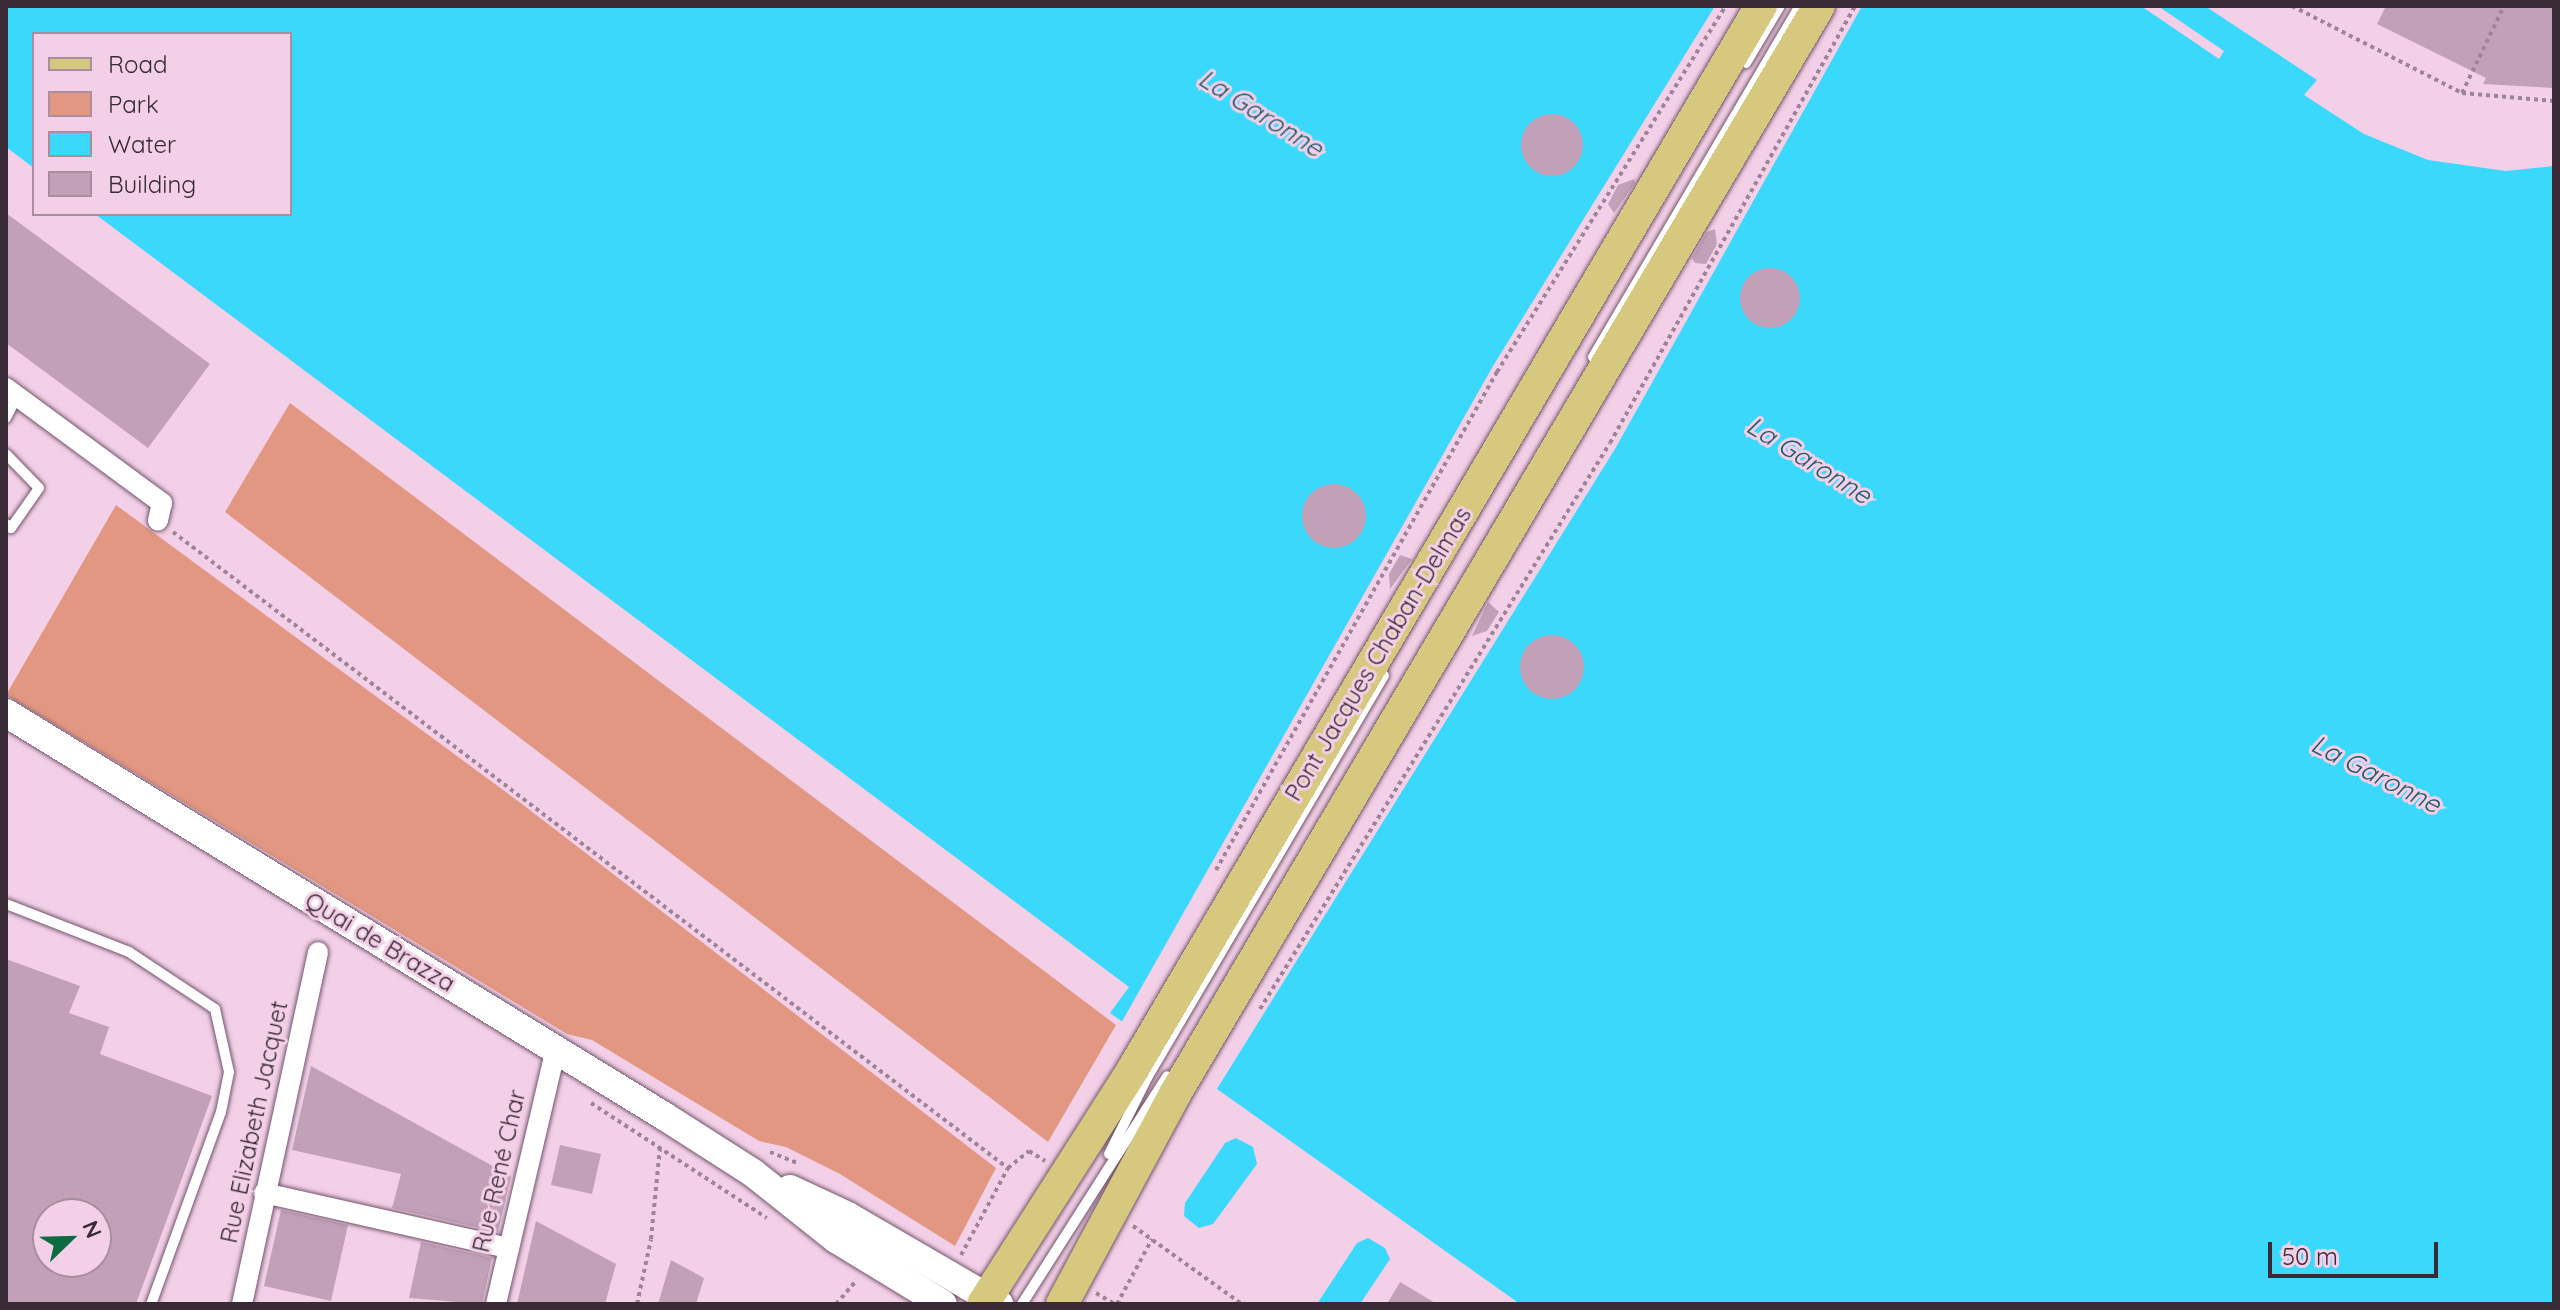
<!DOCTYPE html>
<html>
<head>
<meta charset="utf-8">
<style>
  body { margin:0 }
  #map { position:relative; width:2560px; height:1310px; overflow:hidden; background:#f3d0e8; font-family:Quicksand,sans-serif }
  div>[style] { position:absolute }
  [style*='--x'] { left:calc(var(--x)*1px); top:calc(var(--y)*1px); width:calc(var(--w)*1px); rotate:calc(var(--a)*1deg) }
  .green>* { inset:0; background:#e29782 }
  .water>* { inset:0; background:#3ad9fb }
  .pier>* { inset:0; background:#f3d0e8 }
  .building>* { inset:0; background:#c2a1b8 }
  .round { border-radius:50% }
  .path>* { height:4px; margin-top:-2px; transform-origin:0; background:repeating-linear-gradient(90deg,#9d8496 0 4px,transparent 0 8px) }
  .roads { filter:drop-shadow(0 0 2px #73556a) drop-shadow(0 0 2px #73556a) }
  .service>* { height:10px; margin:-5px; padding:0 5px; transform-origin:5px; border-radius:5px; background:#fff }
  .minor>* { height:20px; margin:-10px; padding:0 10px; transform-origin:10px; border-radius:10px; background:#fff }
  .secondary>* { height:28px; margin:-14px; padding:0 14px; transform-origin:14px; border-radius:14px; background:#fff }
  .primary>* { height:32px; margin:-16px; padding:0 16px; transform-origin:16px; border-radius:16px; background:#d7c880 }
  span { translate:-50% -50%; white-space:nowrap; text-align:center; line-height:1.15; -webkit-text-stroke:6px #f3d0e8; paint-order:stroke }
  .street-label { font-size:24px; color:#392b35 }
  .water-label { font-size:26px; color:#1d5b69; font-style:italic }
  .frame { position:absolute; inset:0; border:8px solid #392b35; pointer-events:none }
  .legend { position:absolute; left:32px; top:32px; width:260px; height:184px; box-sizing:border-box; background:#f3d0e8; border:2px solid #a98ea0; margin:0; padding:10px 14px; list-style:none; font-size:24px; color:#392b35 }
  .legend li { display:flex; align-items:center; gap:16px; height:40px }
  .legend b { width:40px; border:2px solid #a98ea0 }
  .north { position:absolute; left:32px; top:1198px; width:80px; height:80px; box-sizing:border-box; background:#f3d0e8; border:2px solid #a98ea0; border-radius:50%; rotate:67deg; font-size:22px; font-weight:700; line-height:32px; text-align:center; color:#392b35 }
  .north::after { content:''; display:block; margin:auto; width:28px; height:36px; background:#0c6b40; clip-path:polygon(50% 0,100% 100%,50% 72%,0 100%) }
  .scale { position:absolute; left:2268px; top:1242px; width:170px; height:36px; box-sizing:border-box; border:4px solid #392b35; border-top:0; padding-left:10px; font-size:24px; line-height:28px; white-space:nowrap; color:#392b35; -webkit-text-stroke:6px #f3d0e8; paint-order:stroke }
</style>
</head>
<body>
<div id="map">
  <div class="green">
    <div style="clip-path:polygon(290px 403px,1116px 1025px,1048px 1142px,225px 512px)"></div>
    <div style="clip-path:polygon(116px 505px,518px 801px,996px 1168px,955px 1246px,840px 1174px,786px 1147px,759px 1141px,592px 1040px,567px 1034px,6px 695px)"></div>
  </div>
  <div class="water">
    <div style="clip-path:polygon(6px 6px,2205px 6px,2317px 80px,2304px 95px,2364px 134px,2428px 160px,2506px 171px,2554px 166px,2554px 1304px,1520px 1304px,1110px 1013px,1129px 987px,95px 214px,290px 214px,290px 34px,34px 34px,34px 168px,6px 147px)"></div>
    <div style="clip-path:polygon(1236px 1138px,1253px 1147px,1257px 1164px,1213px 1224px,1199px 1228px,1184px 1216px,1185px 1203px,1225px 1143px)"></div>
    <div style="clip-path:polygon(1368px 1238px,1385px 1248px,1390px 1259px,1360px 1304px,1317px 1304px,1357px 1243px)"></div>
  </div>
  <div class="pier">
    <div style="clip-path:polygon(1715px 6px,1862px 6px,1615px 449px,1215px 1092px,1120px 1025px,1493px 366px)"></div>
    <div style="clip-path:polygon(2141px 6px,2158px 6px,2224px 51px,2219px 59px)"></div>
  </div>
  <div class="building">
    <div style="clip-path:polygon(2386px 6px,2554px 6px,2554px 88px,2483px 84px,2486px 78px,2377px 24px)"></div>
    <div class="round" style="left:1521px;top:114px;width:62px;height:62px"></div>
    <div style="clip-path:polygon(1634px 179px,1635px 183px,1614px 213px,1608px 204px,1618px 185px)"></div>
    <div style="clip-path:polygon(6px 213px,210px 364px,148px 448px,6px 343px)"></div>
    <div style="clip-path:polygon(1715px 229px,1717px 244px,1706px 264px,1695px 263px,1692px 258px,1707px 232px)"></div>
    <div class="round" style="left:1740px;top:268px;width:60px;height:60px"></div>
    <div class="round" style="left:1302px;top:484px;width:64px;height:64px"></div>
    <div style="clip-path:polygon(1400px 555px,1412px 559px,1390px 589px,1389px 574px)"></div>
    <div style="clip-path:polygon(1488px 602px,1499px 612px,1487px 631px,1472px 636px)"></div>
    <div class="round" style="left:1520px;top:635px;width:64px;height:64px"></div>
    <div style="clip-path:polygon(evenodd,6px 959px,80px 986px,69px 1013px,109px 1027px,100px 1054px,212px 1096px,136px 1304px,6px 1304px,6px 959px,48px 1214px,96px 1214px,96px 1262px,48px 1262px,48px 1214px)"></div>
    <div style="clip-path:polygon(311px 1066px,511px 1176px,498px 1232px,392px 1208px,401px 1174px,292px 1150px)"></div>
    <div style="clip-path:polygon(560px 1145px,601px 1154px,592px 1194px,551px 1185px)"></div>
    <div style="clip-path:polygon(281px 1210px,348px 1225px,331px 1301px,264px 1286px)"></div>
    <div style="clip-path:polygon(536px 1221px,616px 1264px,605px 1304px,517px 1304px)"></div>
    <div style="clip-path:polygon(421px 1242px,492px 1258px,482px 1304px,409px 1298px)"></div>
    <div style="clip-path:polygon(671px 1260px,704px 1278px,696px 1304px,658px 1304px)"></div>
    <div style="clip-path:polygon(1400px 1282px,1437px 1304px,1387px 1304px)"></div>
  </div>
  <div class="path">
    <div style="--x:2292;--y:6;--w:191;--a:27.1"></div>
    <div style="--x:2462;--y:93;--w:92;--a:5"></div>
    <div style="--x:2462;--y:93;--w:97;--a:-64.2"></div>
    <div style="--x:173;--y:532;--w:1050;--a:37.3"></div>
    <div style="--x:1216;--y:870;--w:572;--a:-60.57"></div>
    <div style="--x:1497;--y:372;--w:432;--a:-58"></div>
    <div style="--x:1260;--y:1009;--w:665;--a:-58.27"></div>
    <div style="--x:1610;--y:443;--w:501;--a:-60.72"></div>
    <div style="--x:591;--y:1103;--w:210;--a:33.2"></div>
    <div style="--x:770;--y:1152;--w:31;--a:22"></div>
    <div style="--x:1133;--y:1226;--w:134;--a:35.6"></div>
    <div style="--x:961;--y:1255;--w:99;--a:-61.6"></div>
    <div style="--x:1008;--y:1168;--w:27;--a:-39"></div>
    <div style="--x:1029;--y:1151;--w:19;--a:32"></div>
    <div style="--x:1096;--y:1293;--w:21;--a:31"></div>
    <div style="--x:637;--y:1304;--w:66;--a:-77.8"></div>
    <div style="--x:651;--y:1239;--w:91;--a:-84.4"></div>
    <div style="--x:836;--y:1304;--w:32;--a:-49"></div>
    <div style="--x:1117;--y:1304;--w:74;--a:-61.7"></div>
  </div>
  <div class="roads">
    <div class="service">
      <div style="--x:1746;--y:63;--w:66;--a:-59.2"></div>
      <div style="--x:1593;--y:357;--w:407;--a:-59.5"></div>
      <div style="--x:6;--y:418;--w:25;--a:-63"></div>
      <div style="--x:6;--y:454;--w:47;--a:45.9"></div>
      <div style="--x:39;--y:488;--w:49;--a:125"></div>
      <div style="--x:11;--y:528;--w:6;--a:-141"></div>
      <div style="--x:6;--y:904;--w:132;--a:21.3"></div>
      <div style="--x:129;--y:952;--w:103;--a:33.5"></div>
      <div style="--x:215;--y:1009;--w:65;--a:77.5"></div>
      <div style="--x:229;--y:1072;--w:41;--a:101.3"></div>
      <div style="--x:221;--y:1112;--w:204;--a:110"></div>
      <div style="--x:1109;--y:1154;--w:85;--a:-63.4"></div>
      <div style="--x:1147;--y:1078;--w:467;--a:-59.5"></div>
      <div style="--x:1022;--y:1304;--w:270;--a:-57.5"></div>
    </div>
    <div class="minor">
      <div style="--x:6;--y:388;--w:194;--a:36.4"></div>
      <div style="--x:162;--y:503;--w:18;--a:103"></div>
      <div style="--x:264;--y:1193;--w:251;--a:12.7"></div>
      <div style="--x:242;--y:1304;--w:360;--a:-77.8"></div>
      <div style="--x:496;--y:1304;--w:262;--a:-76.8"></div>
    </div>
    <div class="secondary">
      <div style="--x:6;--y:713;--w:772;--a:31.49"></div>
      <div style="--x:664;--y:1116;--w:106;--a:32.6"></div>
      <div style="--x:753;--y:1173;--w:106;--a:38.5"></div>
      <div style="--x:836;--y:1239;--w:125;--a:31.3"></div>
      <div style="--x:790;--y:1189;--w:64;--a:25"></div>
      <div style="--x:848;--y:1216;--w:175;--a:30.2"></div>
    </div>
    <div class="primary">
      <div style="--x:983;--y:1304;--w:279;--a:-57.4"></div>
      <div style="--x:1133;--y:1069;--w:1235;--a:-59.43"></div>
      <div style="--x:1062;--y:1304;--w:238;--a:-61.7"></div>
      <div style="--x:1175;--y:1094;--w:1264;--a:-59.38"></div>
    </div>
  </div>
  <div class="street-label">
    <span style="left:1378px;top:654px;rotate:-59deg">Pont Jacques Chaban-Delmas</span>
    <span style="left:380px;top:942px;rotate:31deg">Quai de Brazza</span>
    <span style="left:254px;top:1122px;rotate:-78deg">Rue Elizabeth Jacquet</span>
    <span style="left:499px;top:1171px;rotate:-77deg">Rue René Char</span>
  </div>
  <div class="water-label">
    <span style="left:1261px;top:113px;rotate:32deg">La Garonne</span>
    <span style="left:1809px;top:460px;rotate:32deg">La Garonne</span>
    <span style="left:2376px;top:774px;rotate:27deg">La Garonne</span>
  </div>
  <div class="frame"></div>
  <ul class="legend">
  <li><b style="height:10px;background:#d7c880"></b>Road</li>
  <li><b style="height:22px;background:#e29782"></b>Park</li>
  <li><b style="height:22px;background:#3ad9fb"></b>Water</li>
  <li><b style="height:22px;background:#c2a1b8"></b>Building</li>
  </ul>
  <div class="north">N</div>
  <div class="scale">50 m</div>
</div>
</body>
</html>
